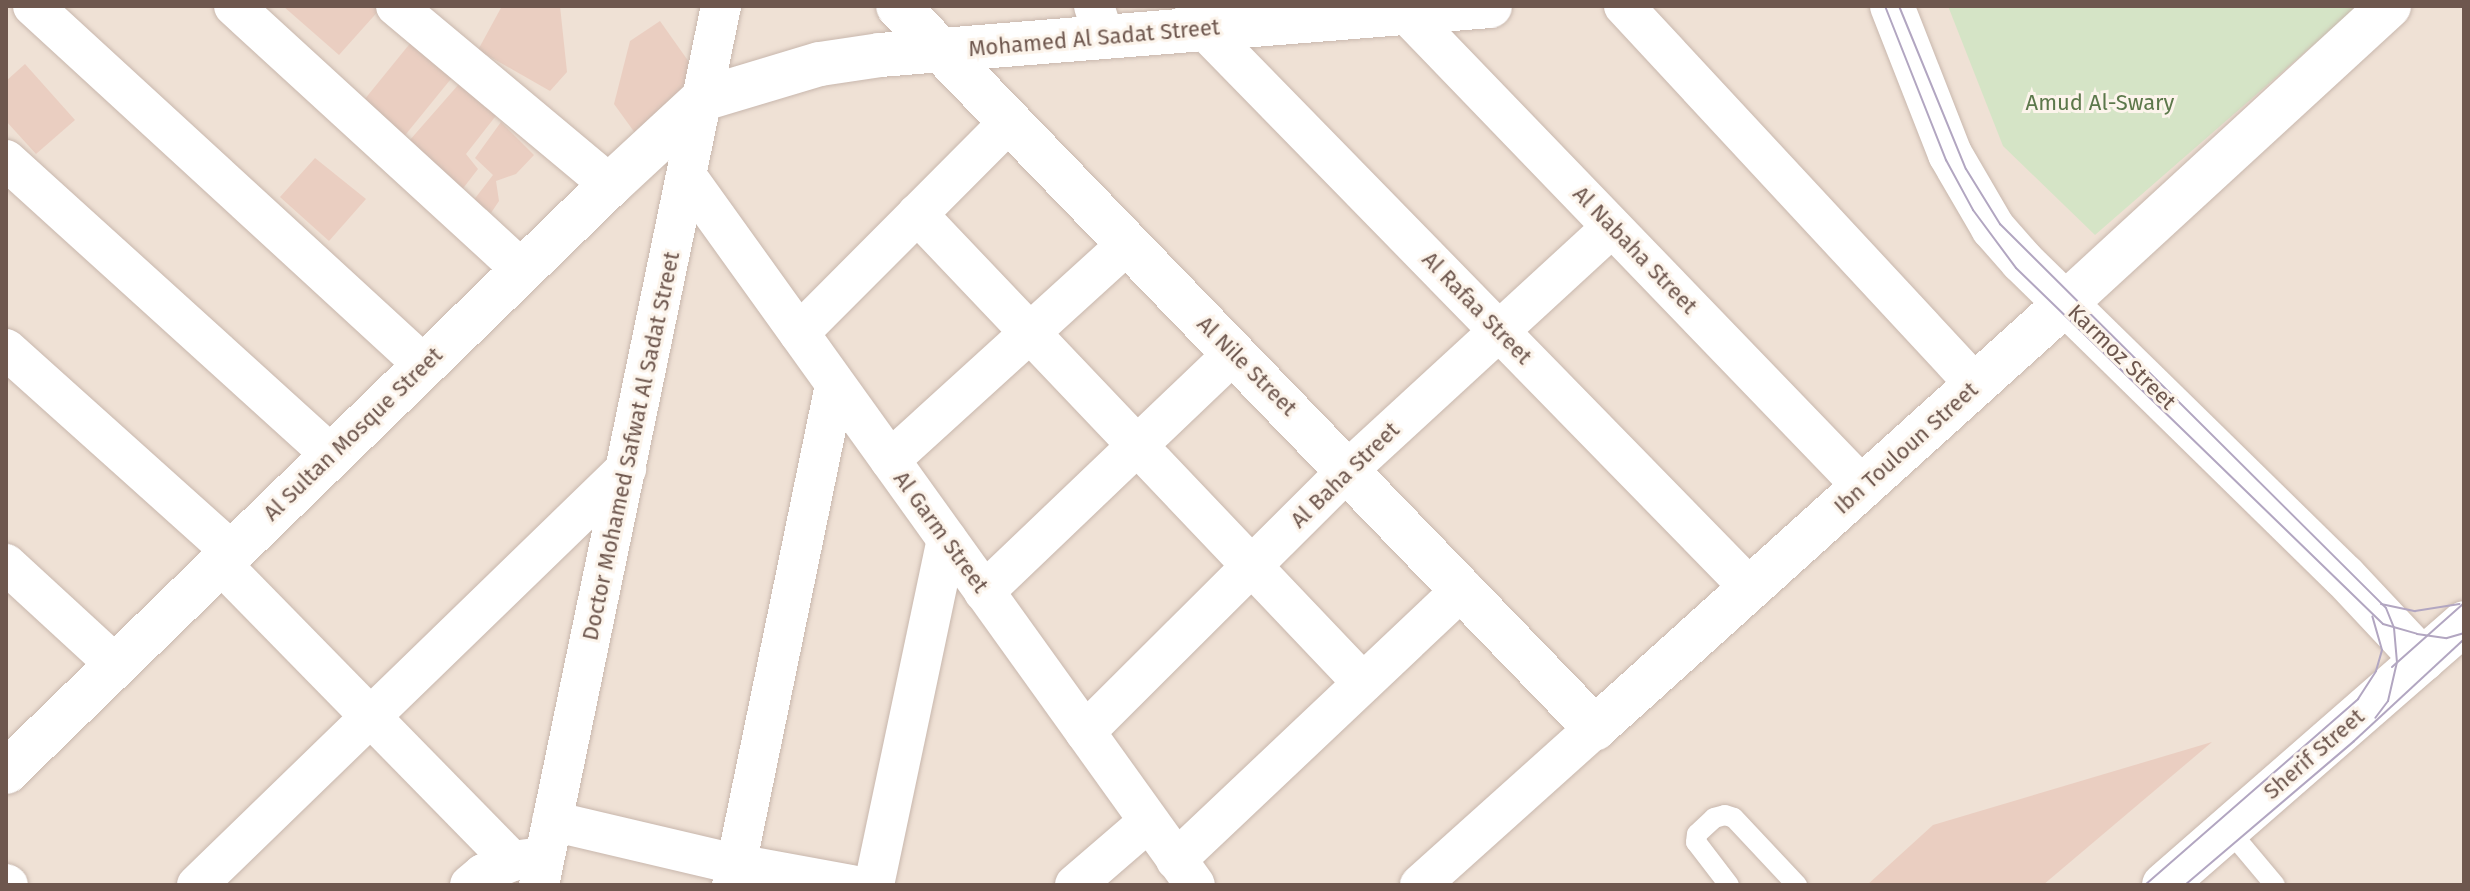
<!DOCTYPE html>
<html>
<head>
<meta charset="utf-8">
<style>
  body { margin:0 }
  #map { position:relative; width:2470px; height:891px; overflow:hidden; background:#f9f0e6; font-family:"Fira Sans",sans-serif }
  div>[style] { position:absolute }
  [style*='--x'] { left:calc(var(--x)*1px); top:calc(var(--y)*1px); width:calc(var(--w)*1px); rotate:calc(var(--a)*1deg) }
  .residential>* { inset:0; background:#efe1d5 }
  .green>* { inset:0; background:#d5e4c6 }
  .building>* { inset:0; background:#eacec1 }
  .roads { filter:drop-shadow(0 0 2px #c8b7ad) drop-shadow(0 0 2px #c8b7ad) }
  .lane>* { height:20px; margin:-10px; padding:0 10px; transform-origin:10px; border-radius:10px; background:#fff }
  .street>* { height:40px; margin:-20px; padding:0 20px; transform-origin:20px; border-radius:20px; background:#fff }
  .secondary>* { height:44px; margin:-22px; padding:0 22px; transform-origin:22px; border-radius:22px; background:#fff }
  .tram>* { height:2px; margin:-1px; padding:0 1px; transform-origin:1px; border-radius:1px; background:#b2a6c1 }
  span { translate:-50% -50%; white-space:nowrap; text-align:center; line-height:1.15; -webkit-text-stroke:6px #fcf4eb; paint-order:stroke }
  .street-label { font-size:22px; color:#6e574e }
  .park-label { font-size:22px; color:#5c784b }
  .frame { position:absolute; inset:0; border:8px solid #6e574e; pointer-events:none }
</style>
</head>
<body>
<div id="map">
  <div class="residential">
    <div style="clip-path:polygon(6px 6px,2464px 6px,2464px 885px,6px 885px)"></div>
  </div>
  <div class="green">
    <div style="clip-path:polygon(1948px 6px,2358px 6px,2095px 235px,2003px 146px)"></div>
  </div>
  <div class="building">
    <div style="clip-path:polygon(283px 6px,379px 6px,381px 8px,339px 55px)"></div>
    <div style="clip-path:polygon(502px 6px,560px 6px,567px 72px,550px 91px,478px 50px)"></div>
    <div style="clip-path:polygon(660px 21px,701px 79px,643px 144px,614px 104px,630px 41px)"></div>
    <div style="clip-path:polygon(412px 41px,459px 69px,402px 139px,360px 105px)"></div>
    <div style="clip-path:polygon(25px 64px,75px 120px,36px 154px,6px 121px,6px 81px)"></div>
    <div style="clip-path:polygon(466px 76px,502px 108px,466px 154px,478px 169px,461px 191px,409px 141px)"></div>
    <div style="clip-path:polygon(501px 122px,534px 155px,516px 174px,496px 181px,499px 201px,491px 213px,473px 201px,493px 175px,475px 158px)"></div>
    <div style="clip-path:polygon(315px 158px,366px 199px,329px 241px,280px 197px)"></div>
    <div style="clip-path:polygon(2212px 742px,2043px 885px,1867px 885px,1933px 825px)"></div>
  </div>
  <div class="roads">
    <div class="lane">
      <div style="--x:2228;--y:829;--w:73;--a:50"></div>
      <div style="--x:1729;--y:885;--w:54;--a:-127.5"></div>
      <div style="--x:1696;--y:842;--w:8;--a:-83"></div>
      <div style="--x:1697;--y:834;--w:23;--a:-43"></div>
      <div style="--x:1714;--y:818;--w:11;--a:-15"></div>
      <div style="--x:1725;--y:815;--w:9;--a:18"></div>
      <div style="--x:1734;--y:818;--w:92;--a:46.8"></div>
    </div>
    <div class="street">
      <div style="--x:33;--y:6;--w:531;--a:42.56"></div>
      <div style="--x:234;--y:6;--w:391;--a:42.5"></div>
      <div style="--x:396;--y:6;--w:279;--a:39.9"></div>
      <div style="--x:1094;--y:6;--w:33;--a:72"></div>
      <div style="--x:1195;--y:6;--w:25;--a:69"></div>
      <div style="--x:1204;--y:29;--w:781;--a:45.67"></div>
      <div style="--x:1624;--y:6;--w:517;--a:47.12"></div>
      <div style="--x:1406;--y:13;--w:658;--a:46.05"></div>
      <div style="--x:6;--y:160;--w:440;--a:42.2"></div>
      <div style="--x:687;--y:177;--w:871;--a:54.34"></div>
      <div style="--x:917;--y:214;--w:647;--a:46.44"></div>
      <div style="--x:799;--y:333;--w:299;--a:-45.1"></div>
      <div style="--x:6;--y:349;--w:304;--a:41.9"></div>
      <div style="--x:890;--y:460;--w:321;--a:-42.3"></div>
      <div style="--x:6;--y:564;--w:149;--a:42.6"></div>
      <div style="--x:221;--y:564;--w:416;--a:45.6"></div>
      <div style="--x:984;--y:592;--w:346;--a:-43.7"></div>
      <div style="--x:1085;--y:732;--w:373;--a:-44.9"></div>
      <div style="--x:1349;--y:469;--w:357;--a:-42.6"></div>
      <div style="--x:552;--y:821;--w:189;--a:13.2"></div>
      <div style="--x:736;--y:864;--w:118;--a:10.3"></div>
      <div style="--x:1176;--y:860;--w:395;--a:-43.4"></div>
      <div style="--x:6;--y:884;--w:2;--a:27"></div>
      <div style="--x:197;--y:885;--w:598;--a:-44.12"></div>
      <div style="--x:470;--y:885;--w:17;--a:-40"></div>
      <div style="--x:483;--y:874;--w:32;--a:-24"></div>
      <div style="--x:512;--y:861;--w:25;--a:-7"></div>
      <div style="--x:539;--y:885;--w:898;--a:-78.3"></div>
      <div style="--x:732;--y:885;--w:510;--a:-78.36"></div>
      <div style="--x:874;--y:885;--w:353;--a:-78.1"></div>
      <div style="--x:1075;--y:885;--w:96;--a:-40.8"></div>
      <div style="--x:1420;--y:885;--w:235;--a:-41.9"></div>
    </div>
    <div class="secondary">
      <div style="--x:898;--y:6;--w:1004;--a:46.01"></div>
      <div style="--x:1595;--y:728;--w:634;--a:-42.06"></div>
      <div style="--x:2066;--y:303;--w:439;--a:-42.6"></div>
      <div style="--x:1892;--y:6;--w:159;--a:68.6"></div>
      <div style="--x:1950;--y:154;--w:86;--a:59.8"></div>
      <div style="--x:1993;--y:228;--w:44;--a:48.7"></div>
      <div style="--x:2022;--y:261;--w:450;--a:44.4"></div>
      <div style="--x:2344;--y:576;--w:115;--a:46.8"></div>
      <div style="--x:6;--y:772;--w:842;--a:-44.18"></div>
      <div style="--x:610;--y:185;--w:127;--a:-42.8"></div>
      <div style="--x:703;--y:99;--w:122;--a:-16.7"></div>
      <div style="--x:820;--y:64;--w:61;--a:-8.5"></div>
      <div style="--x:880;--y:55;--w:612;--a:-4.59"></div>
      <div style="--x:2164;--y:885;--w:398;--a:-41.1"></div>
    </div>
  </div>
  <div class="tram">
    <div style="--x:1885;--y:6;--w:166;--a:68.4"></div>
    <div style="--x:1946;--y:160;--w:57;--a:61.6"></div>
    <div style="--x:1973;--y:210;--w:72;--a:53.4"></div>
    <div style="--x:2016;--y:268;--w:511;--a:44.13"></div>
    <div style="--x:2383;--y:624;--w:35;--a:16"></div>
    <div style="--x:2417;--y:634;--w:30;--a:8"></div>
    <div style="--x:2447;--y:638;--w:18;--a:-16"></div>
    <div style="--x:1899;--y:6;--w:176;--a:67.7"></div>
    <div style="--x:1966;--y:169;--w:65;--a:58.3"></div>
    <div style="--x:2000;--y:224;--w:544;--a:44.85"></div>
    <div style="--x:2386;--y:608;--w:22;--a:68"></div>
    <div style="--x:2394;--y:628;--w:34;--a:85"></div>
    <div style="--x:2397;--y:662;--w:40;--a:103"></div>
    <div style="--x:2388;--y:701;--w:21;--a:127"></div>
    <div style="--x:2381;--y:604;--w:35;--a:12"></div>
    <div style="--x:2415;--y:611;--w:45;--a:-9"></div>
    <div style="--x:2392;--y:667;--w:96;--a:-41.6"></div>
    <div style="--x:2145;--y:885;--w:283;--a:-41.1"></div>
    <div style="--x:2358;--y:699;--w:33;--a:-57"></div>
    <div style="--x:2376;--y:671;--w:22;--a:-74"></div>
    <div style="--x:2382;--y:650;--w:35;--a:-106"></div>
    <div style="--x:2185;--y:885;--w:222;--a:-40.4"></div>
    <div style="--x:2354;--y:741;--w:150;--a:-42.8"></div>
  </div>
  <div class="street-label">
    <span style="left:1094px;top:38px;rotate:-5deg">Mohamed Al Sadat Street</span>
    <span style="left:1635px;top:250px;rotate:46deg">Al Nabaha Street</span>
    <span style="left:1477px;top:308px;rotate:46deg">Al Rafaa Street</span>
    <span style="left:2122px;top:357px;rotate:44deg">Karmoz Street</span>
    <span style="left:1247px;top:366px;rotate:45deg">Al Nile Street</span>
    <span style="left:353px;top:434px;rotate:-44deg">Al Sultan Mosque Street</span>
    <span style="left:631px;top:446px;rotate:-78deg">Doctor Mohamed Safwat Al Sadat Street</span>
    <span style="left:1906px;top:448px;rotate:-42deg">Ibn Touloun Street</span>
    <span style="left:1345px;top:475px;rotate:-44deg">Al Baha Street</span>
    <span style="left:941px;top:532px;rotate:54deg">Al Garm Street</span>
    <span style="left:2314px;top:754px;rotate:-41deg">Sherif Street</span>
  </div>
  <div class="park-label">
    <span style="left:2100px;top:103px">Amud Al-Swary</span>
  </div>
  <div class="frame"></div>
</div>
</body>
</html>
